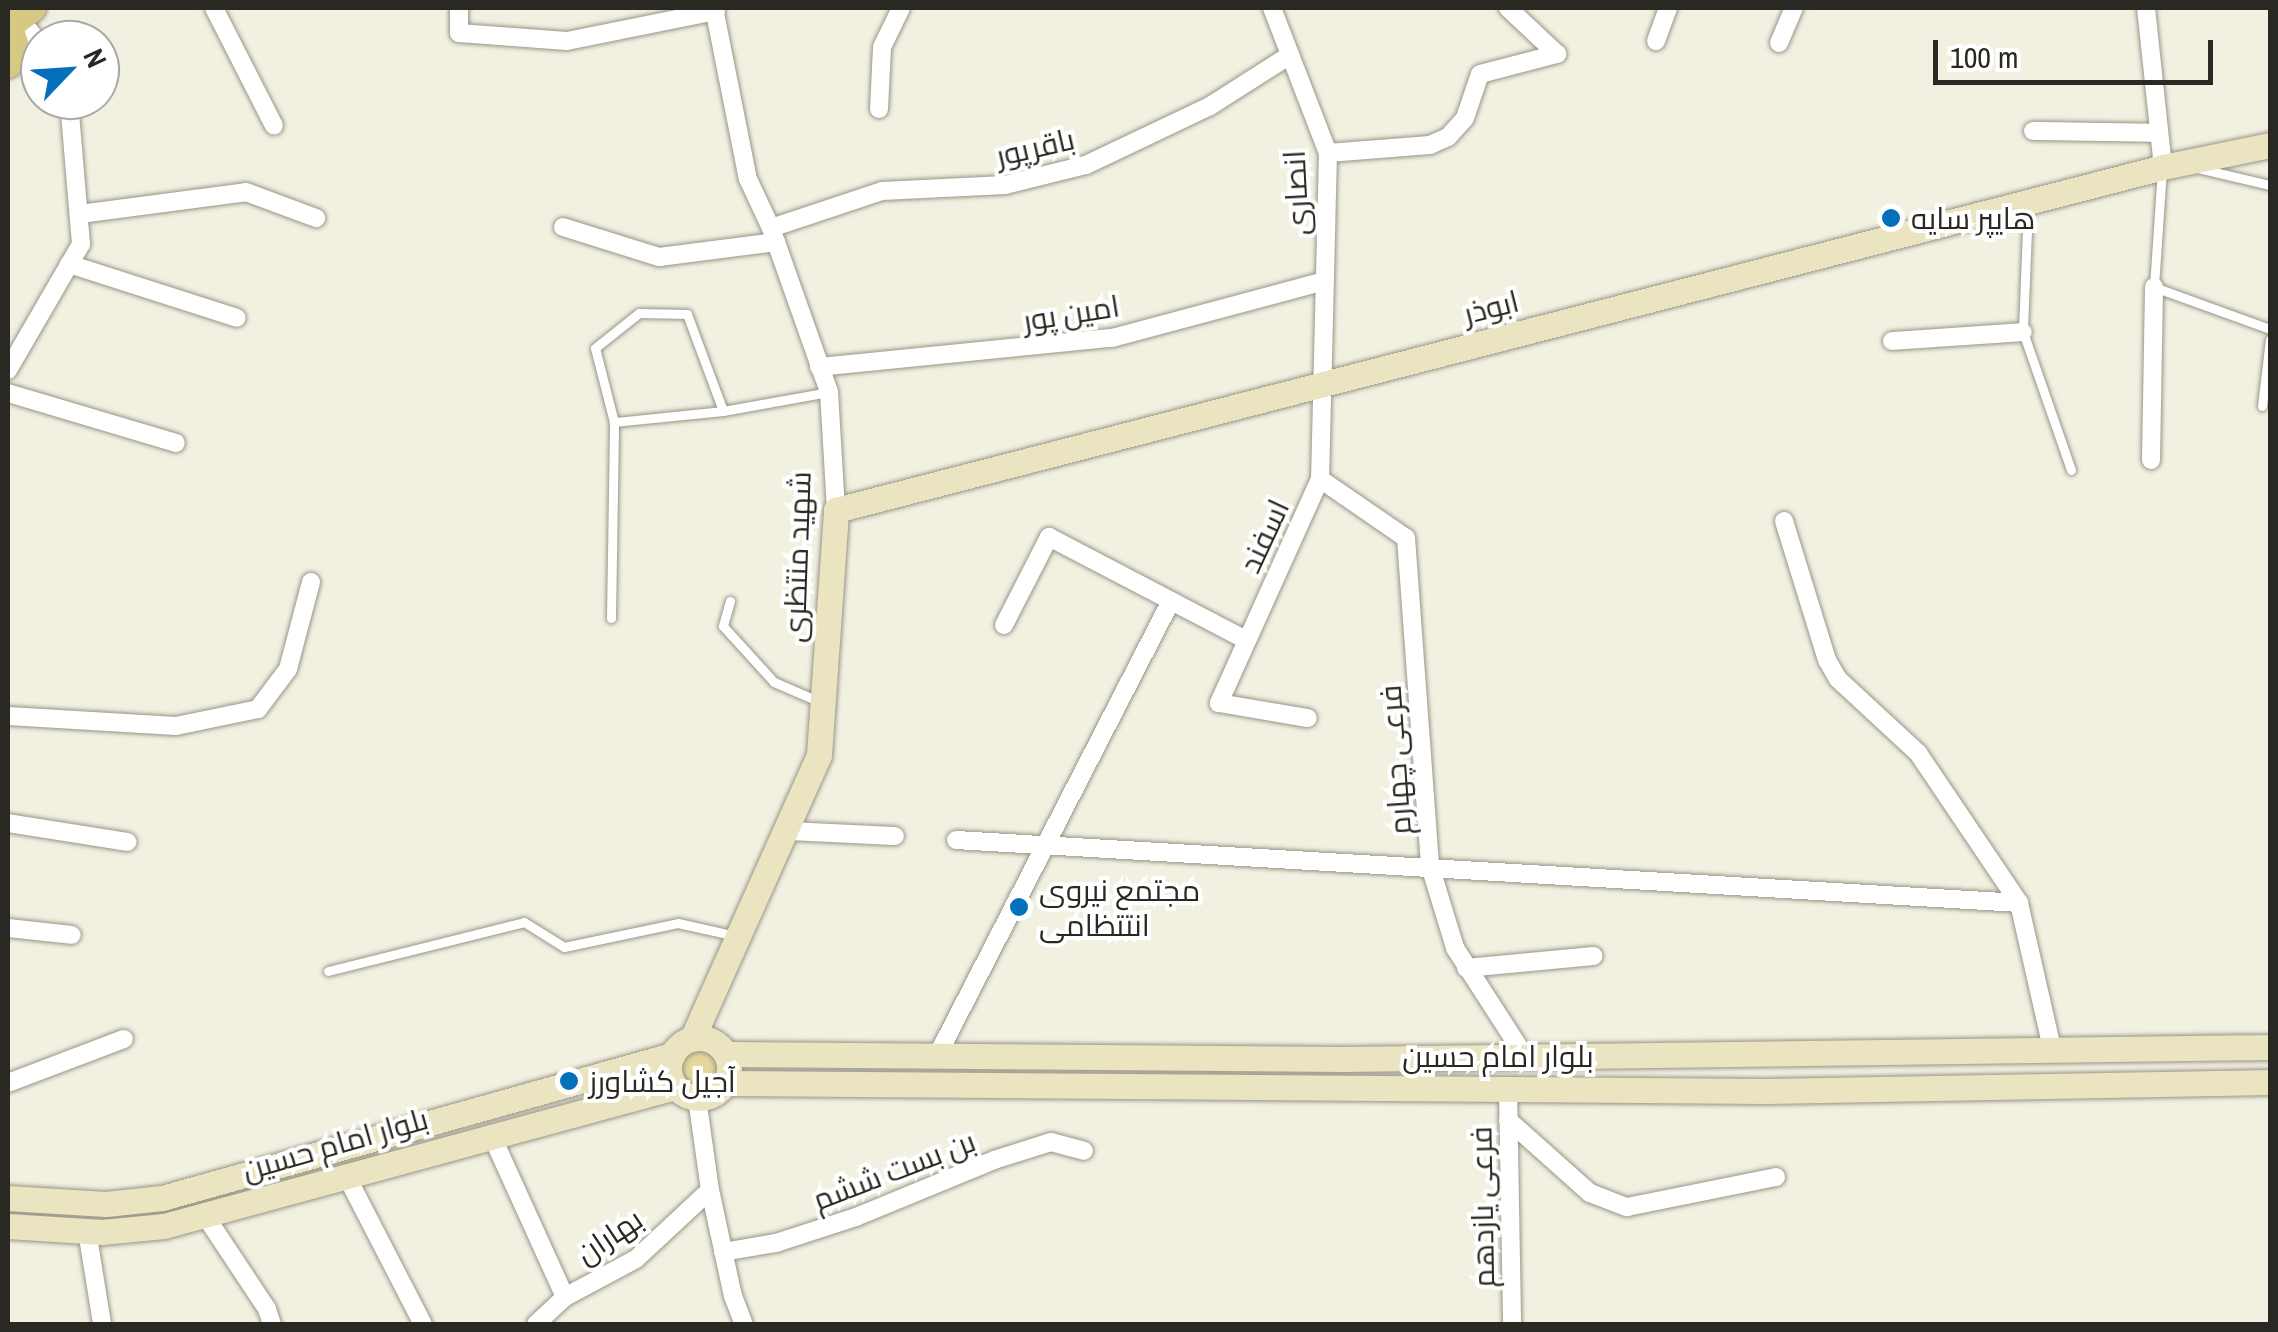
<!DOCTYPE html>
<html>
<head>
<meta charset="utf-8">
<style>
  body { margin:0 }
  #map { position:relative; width:2278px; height:1332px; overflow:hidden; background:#f2f0e1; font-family:"Archivo Narrow",Cairo,sans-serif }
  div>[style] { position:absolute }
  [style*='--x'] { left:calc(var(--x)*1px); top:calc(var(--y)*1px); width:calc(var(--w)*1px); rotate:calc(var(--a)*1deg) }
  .green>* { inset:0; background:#e3d79a }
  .round { border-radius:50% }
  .roads { filter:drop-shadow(0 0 2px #989588) drop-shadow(0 0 2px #989588) }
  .lane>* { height:9px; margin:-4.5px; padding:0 4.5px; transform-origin:4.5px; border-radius:4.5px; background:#fff }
  .street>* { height:18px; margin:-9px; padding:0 9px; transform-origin:9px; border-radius:9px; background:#fff }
  .secondary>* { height:25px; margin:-12.5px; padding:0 12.5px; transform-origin:12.5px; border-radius:12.5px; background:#ebe4c1 }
  .secondary>.ring { margin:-12.5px; padding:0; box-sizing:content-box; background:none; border:25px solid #ebe4c1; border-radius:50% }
  .primary>* { height:28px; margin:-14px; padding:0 14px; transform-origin:14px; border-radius:14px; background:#d6ca83 }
  .dots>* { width:28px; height:28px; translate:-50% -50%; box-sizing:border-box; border:5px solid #fff; border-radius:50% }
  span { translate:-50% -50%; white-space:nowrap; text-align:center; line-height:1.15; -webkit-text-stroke:8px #fff; paint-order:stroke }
  .street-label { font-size:30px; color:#292822 }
  .poi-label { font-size:30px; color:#292822 }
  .left { translate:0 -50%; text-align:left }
  .frame { position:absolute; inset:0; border:10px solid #292822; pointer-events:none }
  .north { position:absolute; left:20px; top:20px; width:100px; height:100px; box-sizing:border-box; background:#fff; border:2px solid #a9a9a7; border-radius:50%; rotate:65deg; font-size:28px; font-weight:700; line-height:40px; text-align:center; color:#292822 }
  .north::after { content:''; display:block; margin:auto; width:35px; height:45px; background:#046fba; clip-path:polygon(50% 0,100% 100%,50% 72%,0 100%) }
  .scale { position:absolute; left:1933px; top:40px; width:280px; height:45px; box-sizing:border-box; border:5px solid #292822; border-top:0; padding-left:12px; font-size:30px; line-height:35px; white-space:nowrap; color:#292822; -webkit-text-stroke:8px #fff; paint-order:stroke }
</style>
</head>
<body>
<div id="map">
  <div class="green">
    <div class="round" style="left:675px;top:1043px;width:50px;height:50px"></div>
  </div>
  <div class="roads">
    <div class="lane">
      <div style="--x:2197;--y:168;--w:75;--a:13.1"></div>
      <div style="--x:2162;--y:169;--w:118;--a:93.9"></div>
      <div style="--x:2154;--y:287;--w:123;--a:19.9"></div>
      <div style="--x:2028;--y:205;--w:127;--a:92.3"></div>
      <div style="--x:2023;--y:332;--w:146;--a:70.8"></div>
      <div style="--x:2262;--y:406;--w:67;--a:-83.2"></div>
      <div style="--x:723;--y:411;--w:110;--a:174.2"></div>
      <div style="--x:614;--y:422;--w:76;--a:-104.4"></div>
      <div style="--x:595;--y:348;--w:56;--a:-38.5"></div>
      <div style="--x:639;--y:313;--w:48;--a:1.2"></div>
      <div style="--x:687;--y:314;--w:103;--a:69.6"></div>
      <div style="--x:723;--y:411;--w:108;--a:-10.2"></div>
      <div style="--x:730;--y:601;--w:26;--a:106"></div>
      <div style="--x:723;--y:626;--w:76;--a:47.7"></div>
      <div style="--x:774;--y:682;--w:50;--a:23.5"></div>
      <div style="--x:611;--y:618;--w:196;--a:-89.1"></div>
      <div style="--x:328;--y:971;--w:202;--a:-14"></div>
      <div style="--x:524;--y:922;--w:47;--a:32"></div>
      <div style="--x:564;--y:947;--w:116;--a:-11.9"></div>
      <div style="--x:678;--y:923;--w:59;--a:12.6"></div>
    </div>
    <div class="street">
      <div style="--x:214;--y:8;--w:132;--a:63"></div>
      <div style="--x:459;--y:8;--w:25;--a:90"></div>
      <div style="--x:459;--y:33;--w:108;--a:4.2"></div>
      <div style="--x:567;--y:41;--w:152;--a:-11.4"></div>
      <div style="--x:714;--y:8;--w:174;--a:78.8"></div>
      <div style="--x:748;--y:179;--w:54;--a:64.9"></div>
      <div style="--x:771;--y:228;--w:174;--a:70.5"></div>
      <div style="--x:829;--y:392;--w:118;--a:86.6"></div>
      <div style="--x:1272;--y:8;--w:155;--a:68.9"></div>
      <div style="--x:1328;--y:153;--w:326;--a:91.4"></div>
      <div style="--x:1320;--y:479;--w:246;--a:114.3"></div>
      <div style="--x:1219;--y:703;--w:90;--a:9.6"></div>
      <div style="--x:2146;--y:8;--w:160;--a:83.9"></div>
      <div style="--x:19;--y:18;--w:33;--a:51"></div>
      <div style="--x:1656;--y:41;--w:35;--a:-70"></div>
      <div style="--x:1779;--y:43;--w:38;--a:-67"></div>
      <div style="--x:879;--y:109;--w:62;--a:-87.2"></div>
      <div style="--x:882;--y:47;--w:43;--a:-64"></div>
      <div style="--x:2033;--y:131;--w:126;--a:0.9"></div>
      <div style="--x:1328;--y:153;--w:102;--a:-4.5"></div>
      <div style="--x:1430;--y:145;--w:20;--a:-24"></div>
      <div style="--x:1448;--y:137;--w:25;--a:-48"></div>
      <div style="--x:1465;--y:118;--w:46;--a:-71.2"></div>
      <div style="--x:1480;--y:74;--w:80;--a:-14.6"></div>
      <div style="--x:1557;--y:54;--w:67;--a:-136.8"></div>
      <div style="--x:80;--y:214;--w:167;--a:-7.5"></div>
      <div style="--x:246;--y:192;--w:75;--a:20.4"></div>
      <div style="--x:563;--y:227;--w:101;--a:17.4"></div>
      <div style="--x:659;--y:257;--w:118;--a:-7.3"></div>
      <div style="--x:771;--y:228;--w:117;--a:-18.4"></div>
      <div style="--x:882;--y:191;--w:123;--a:-2.8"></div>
      <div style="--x:1005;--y:185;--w:83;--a:-13.9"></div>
      <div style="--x:1086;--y:165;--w:137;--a:-25.4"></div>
      <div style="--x:1210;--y:106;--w:95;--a:-32.5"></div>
      <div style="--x:69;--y:264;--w:176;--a:17.8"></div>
      <div style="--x:1892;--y:341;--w:131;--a:-3.9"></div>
      <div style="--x:819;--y:367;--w:294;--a:-5.7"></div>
      <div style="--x:1112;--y:338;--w:220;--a:-15"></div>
      <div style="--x:8;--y:370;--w:146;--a:-59.9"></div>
      <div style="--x:81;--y:244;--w:144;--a:-94.8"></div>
      <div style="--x:8;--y:393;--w:175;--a:16.6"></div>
      <div style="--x:2151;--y:460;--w:173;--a:-89"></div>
      <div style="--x:1320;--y:479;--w:104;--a:34.5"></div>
      <div style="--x:1406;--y:538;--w:329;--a:85.8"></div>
      <div style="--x:1430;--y:866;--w:86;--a:73"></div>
      <div style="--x:1455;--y:948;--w:131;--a:57.2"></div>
      <div style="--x:1784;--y:521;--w:145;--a:72.8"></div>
      <div style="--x:1827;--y:660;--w:22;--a:60"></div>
      <div style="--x:1838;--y:679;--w:109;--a:42.8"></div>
      <div style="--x:1918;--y:753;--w:181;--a:56"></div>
      <div style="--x:2019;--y:903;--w:149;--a:77.2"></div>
      <div style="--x:1004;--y:625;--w:99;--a:-62.9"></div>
      <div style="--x:1049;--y:537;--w:222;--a:27.6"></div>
      <div style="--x:8;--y:716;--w:168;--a:3.4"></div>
      <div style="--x:176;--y:726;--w:84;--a:-11.7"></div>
      <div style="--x:258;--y:709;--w:50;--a:-53.1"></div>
      <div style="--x:288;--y:669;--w:90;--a:-75.2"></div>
      <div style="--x:8;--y:823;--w:121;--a:9"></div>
      <div style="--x:788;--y:831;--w:107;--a:2.7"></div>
      <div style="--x:956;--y:840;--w:1065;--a:3.39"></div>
      <div style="--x:8;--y:928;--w:64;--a:6.2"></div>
      <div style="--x:1466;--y:968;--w:128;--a:-5.4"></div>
      <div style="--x:936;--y:1058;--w:514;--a:-62.79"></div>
      <div style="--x:8;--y:1083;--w:124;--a:-20.8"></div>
      <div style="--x:1508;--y:1089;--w:235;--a:89"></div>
      <div style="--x:697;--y:1098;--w:93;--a:82"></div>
      <div style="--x:710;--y:1190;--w:108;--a:77.8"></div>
      <div style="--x:733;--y:1296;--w:30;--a:69"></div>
      <div style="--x:1508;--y:1120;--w:110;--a:41.7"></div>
      <div style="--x:1590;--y:1193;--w:40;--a:21"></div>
      <div style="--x:1627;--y:1207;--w:152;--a:-11.4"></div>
      <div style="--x:491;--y:1134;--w:179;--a:65.6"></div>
      <div style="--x:346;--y:1175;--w:168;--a:62.7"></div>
      <div style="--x:204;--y:1214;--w:114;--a:56.4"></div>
      <div style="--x:267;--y:1309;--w:16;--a:72"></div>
      <div style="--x:87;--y:1231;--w:94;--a:80.8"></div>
      <div style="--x:723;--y:1252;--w:54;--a:-9.6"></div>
      <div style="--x:776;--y:1243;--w:84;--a:-18"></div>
      <div style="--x:856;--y:1217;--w:149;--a:-22.4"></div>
      <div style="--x:994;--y:1160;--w:60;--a:-17.5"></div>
      <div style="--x:1051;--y:1142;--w:34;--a:15"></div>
      <div style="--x:536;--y:1324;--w:40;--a:-43"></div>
      <div style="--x:565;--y:1297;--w:81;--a:-28.2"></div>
      <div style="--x:636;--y:1259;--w:101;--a:-43"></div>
    </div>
    <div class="secondary">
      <div class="ring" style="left:669px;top:1038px;width:35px;height:35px"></div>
      <div style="--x:692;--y:1039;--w:311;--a:-65.9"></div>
      <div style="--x:819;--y:755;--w:246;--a:-86"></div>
      <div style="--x:836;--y:510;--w:1371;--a:-14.49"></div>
      <div style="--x:2163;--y:167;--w:109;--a:-11.6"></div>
      <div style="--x:726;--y:1054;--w:617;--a:0.46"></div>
      <div style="--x:1343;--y:1059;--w:927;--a:-0.74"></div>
      <div style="--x:726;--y:1083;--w:1040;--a:0.44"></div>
      <div style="--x:1766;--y:1091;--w:504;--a:-1.02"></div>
      <div style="--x:8;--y:1198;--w:98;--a:3.5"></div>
      <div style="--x:106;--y:1204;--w:56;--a:-6.1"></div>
      <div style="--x:162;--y:1198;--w:530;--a:-15.66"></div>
      <div style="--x:8;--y:1226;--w:94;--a:3.7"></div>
      <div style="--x:102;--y:1232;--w:62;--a:-5.5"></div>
      <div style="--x:164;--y:1226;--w:530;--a:-15.22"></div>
    </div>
    <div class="primary">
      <div style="--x:8;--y:25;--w:20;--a:72"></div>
      <div style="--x:14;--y:44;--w:21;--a:107"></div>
      <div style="--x:8;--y:26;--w:30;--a:-37"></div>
    </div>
  </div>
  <div class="dots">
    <div style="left:1891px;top:218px;background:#046fba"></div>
    <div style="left:1019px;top:907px;background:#046fba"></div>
    <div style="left:569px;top:1081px;background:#046fba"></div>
  </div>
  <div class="street-label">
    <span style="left:1035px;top:147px;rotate:-13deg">باقرپور</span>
    <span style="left:1296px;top:193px;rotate:-93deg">انصاری</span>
    <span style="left:1491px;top:307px;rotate:-14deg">ابوذر</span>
    <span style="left:1071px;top:313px;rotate:-9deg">امین پور</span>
    <span style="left:1264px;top:536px;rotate:-65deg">اسفند</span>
    <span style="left:797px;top:557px;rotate:-88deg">شهید منتظری</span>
    <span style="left:1395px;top:760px;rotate:-94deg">فرعی چهارم</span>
    <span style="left:1498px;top:1056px">بلوار امام حسین</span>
    <span style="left:335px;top:1144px;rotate:-16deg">بلوار امام حسین</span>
    <span style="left:894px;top:1170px;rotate:-21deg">بن بست ششم</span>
    <span style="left:1482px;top:1207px;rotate:-91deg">فرعی یازدهم</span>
    <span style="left:609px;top:1236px;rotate:-34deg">بهاران</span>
  </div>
  <div class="poi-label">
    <span class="left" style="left:1911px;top:218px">هایپر‌ سایه</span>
    <span class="left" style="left:1039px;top:907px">مجتمع نیروی<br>انتتظامی</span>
    <span class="left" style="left:589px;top:1081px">آجیل کشاورز</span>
  </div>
  <div class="frame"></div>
  <div class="north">N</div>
  <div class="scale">100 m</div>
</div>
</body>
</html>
